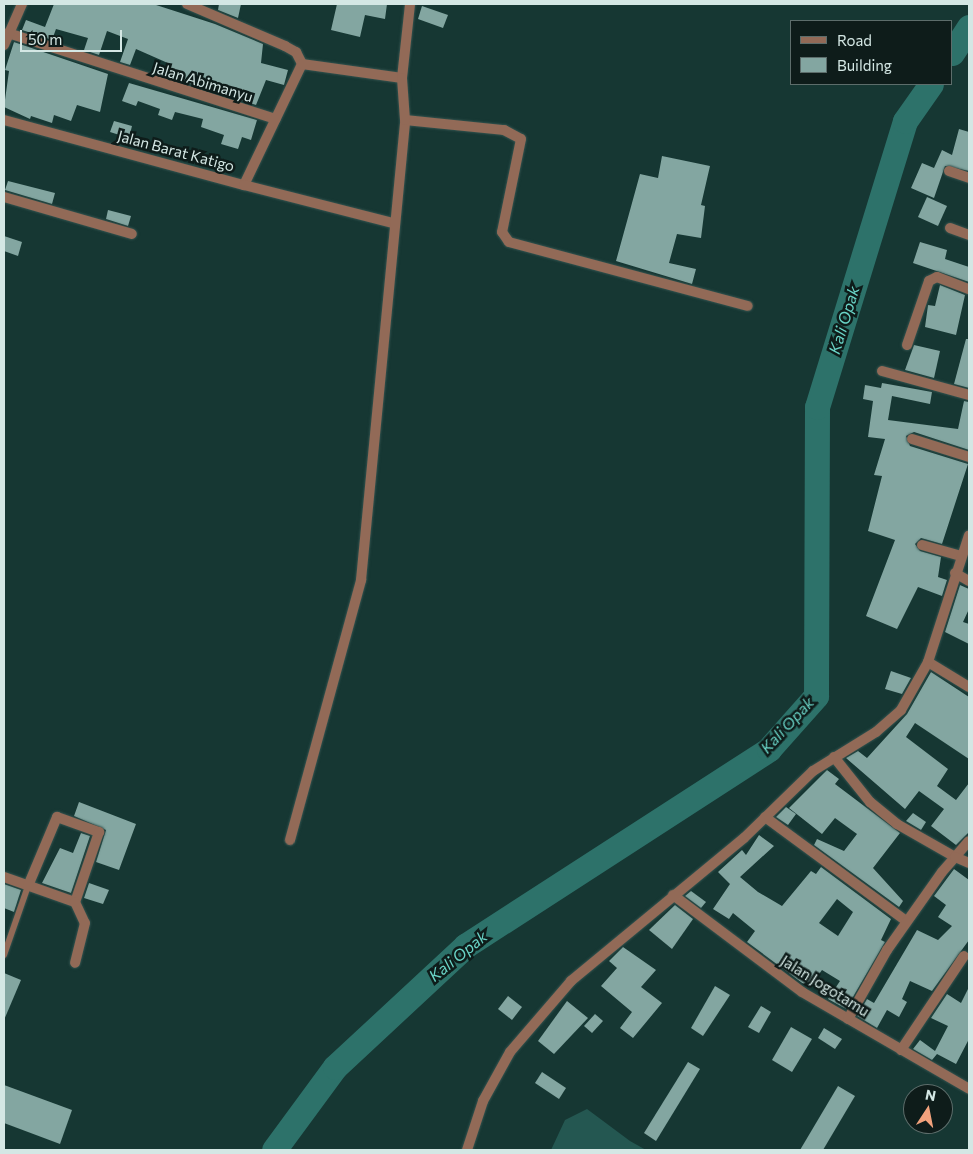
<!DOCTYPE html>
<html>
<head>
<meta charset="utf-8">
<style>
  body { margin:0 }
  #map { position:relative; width:973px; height:1154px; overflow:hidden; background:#163733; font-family:Commissioner,sans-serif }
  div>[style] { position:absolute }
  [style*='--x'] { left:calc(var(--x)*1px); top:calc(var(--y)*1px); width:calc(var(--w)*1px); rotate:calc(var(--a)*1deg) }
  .green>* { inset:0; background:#245751 }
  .river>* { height:25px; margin:-12.5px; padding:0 12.5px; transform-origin:12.5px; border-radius:12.5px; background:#2d726a }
  .building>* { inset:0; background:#83a6a1 }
  .roads { filter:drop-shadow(0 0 1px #34534f) drop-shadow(0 0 1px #34534f) }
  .service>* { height:6px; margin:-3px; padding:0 3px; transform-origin:3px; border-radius:3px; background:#926a57 }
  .minor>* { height:10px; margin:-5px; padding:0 5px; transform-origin:5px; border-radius:5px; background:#926a57 }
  span { translate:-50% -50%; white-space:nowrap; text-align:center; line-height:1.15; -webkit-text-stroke:5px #0e1c1a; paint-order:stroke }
  .street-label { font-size:15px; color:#d4e7e4 }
  .water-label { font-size:16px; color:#6ad4c7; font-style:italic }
  .frame { position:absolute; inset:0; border:5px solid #d4e7e4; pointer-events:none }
  .legend { position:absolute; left:790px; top:20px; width:162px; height:65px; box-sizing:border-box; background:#0e1c1a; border:1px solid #5d6d6b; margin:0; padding:6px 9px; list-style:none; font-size:15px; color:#d4e7e4 }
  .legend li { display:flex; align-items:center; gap:10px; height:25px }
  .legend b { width:25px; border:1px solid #5d6d6b }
  .north { position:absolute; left:903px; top:1084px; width:50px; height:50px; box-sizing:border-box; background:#0e1c1a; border:1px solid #5d6d6b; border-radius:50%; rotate:11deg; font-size:14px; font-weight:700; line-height:20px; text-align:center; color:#d4e7e4 }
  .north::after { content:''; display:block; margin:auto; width:18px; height:22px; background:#f1a17c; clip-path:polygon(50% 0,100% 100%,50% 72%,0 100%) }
  .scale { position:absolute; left:20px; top:30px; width:102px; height:22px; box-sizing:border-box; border:2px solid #d4e7e4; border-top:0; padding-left:6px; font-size:15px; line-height:18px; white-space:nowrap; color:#d4e7e4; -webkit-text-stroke:4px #0e1c1a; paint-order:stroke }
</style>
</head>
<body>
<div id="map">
  <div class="green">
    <div style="clip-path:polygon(587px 1109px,630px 1141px,646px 1150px,551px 1150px,565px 1120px)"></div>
  </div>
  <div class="river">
    <div style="--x:952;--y:53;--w:31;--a:-57"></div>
    <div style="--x:274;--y:1150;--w:103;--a:-53.7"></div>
    <div style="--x:335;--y:1067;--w:178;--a:-42.9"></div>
    <div style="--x:465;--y:946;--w:362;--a:-32.9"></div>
    <div style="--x:769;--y:749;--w:71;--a:-48.4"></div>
    <div style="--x:816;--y:696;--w:289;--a:-89.8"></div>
    <div style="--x:817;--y:407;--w:299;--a:-72.9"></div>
    <div style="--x:905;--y:121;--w:45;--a:-54.9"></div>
  </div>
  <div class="building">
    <div style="clip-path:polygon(54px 4px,153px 4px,215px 24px,263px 44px,261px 63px,288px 70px,284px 85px,266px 80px,256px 105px,165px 76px,170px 64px,136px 49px,130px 65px,120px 62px,128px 39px,107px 31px,99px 55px,84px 50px,88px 38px,56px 29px,52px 40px,22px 30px,26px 20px,45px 27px)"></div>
    <div style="clip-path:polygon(219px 4px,241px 4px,238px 18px,218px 10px)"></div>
    <div style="clip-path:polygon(337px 4px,387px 4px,385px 19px,365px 15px,360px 37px,331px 30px)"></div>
    <div style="clip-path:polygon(422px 6px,448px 15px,443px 28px,418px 19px)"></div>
    <div style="clip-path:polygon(14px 42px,108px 74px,100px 112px,77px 105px,71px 121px,54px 115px,52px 123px,31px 116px,30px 119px,4px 107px,9px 71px,5px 70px)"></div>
    <div style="clip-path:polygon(129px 83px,257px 120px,251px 140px,242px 137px,238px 149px,221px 144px,224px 135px,201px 127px,203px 119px,175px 112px,172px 120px,158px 115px,160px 109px,138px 101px,136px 106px,122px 101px)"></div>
    <div style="clip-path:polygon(114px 121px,132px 126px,129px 138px,110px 132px)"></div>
    <div style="clip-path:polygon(959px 129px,969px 132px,969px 171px,945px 166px,934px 198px,911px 188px,922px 163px,934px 168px,942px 150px,952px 155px)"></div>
    <div style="clip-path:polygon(662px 156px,710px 166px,701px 205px,705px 206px,701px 238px,677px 234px,669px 263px,696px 269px,692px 284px,616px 261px,640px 174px,658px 178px)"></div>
    <div style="clip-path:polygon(8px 181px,55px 193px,52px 204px,5px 190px)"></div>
    <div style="clip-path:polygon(927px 197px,947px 206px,938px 226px,918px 217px)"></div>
    <div style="clip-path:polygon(108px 210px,131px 216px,128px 226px,106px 219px)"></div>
    <div style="clip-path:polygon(4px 236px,22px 242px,18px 256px,4px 251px)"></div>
    <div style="clip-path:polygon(920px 242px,947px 250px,945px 259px,969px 267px,969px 282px,913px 263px)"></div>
    <div style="clip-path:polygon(940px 285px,965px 295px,956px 335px,925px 327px,928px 305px,935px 306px)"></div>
    <div style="clip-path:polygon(966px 339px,969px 339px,969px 388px,954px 384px)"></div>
    <div style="clip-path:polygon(914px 345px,940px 351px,934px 378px,905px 370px)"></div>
    <div style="clip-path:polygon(882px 383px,932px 392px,930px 404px,892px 396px,888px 420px,958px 429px,964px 401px,969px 402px,969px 450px,914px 432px,906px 436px,910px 446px,968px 464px,942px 544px,921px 538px,915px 544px,920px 551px,941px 557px,938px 577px,947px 580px,942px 596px,918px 587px,897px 629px,866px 616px,895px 540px,868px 531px,882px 476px,874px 475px,885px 439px,868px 437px,873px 401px,863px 399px,865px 385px,881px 388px)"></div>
    <div style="clip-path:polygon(960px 585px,969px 589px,969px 609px,963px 622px,969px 624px,969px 644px,945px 632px)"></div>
    <div style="clip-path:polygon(891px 671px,911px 678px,902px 694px,885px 689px)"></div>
    <div style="clip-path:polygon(931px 672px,969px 697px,969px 759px,915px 723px,906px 737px,948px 769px,937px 786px,956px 800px,969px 783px,969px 832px,956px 845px,931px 826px,944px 809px,919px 791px,905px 809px,846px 758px,858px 751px,867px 758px,907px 714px)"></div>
    <div style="clip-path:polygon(827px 770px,839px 779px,835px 784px,900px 833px,873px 868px,903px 901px,899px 907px,814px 845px,817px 839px,844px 851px,857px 834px,835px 818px,822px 834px,789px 808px)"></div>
    <div style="clip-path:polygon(79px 802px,136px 824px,119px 870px,96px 862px,106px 830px,74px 816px)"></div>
    <div style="clip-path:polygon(786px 807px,796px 814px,788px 825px,776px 817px)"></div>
    <div style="clip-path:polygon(913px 813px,926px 822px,921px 830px,906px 821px)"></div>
    <div style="clip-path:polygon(81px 833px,90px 836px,71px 893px,42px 883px,60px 848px,73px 853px)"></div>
    <div style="clip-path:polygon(evenodd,759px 835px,774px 846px,740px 877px,758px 892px,782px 906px,811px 871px,816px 874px,821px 867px,891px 919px,881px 940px,885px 942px,846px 1009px,828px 999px,840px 981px,822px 970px,809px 988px,747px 942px,755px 931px,733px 913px,729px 919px,713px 909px,730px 884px,718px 872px,742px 850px,746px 855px,759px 835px,837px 899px,853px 912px,838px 936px,819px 923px,837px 899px)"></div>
    <div style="clip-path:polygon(954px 869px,969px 880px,969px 940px,932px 991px,910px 981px,902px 999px,907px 1002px,899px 1017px,887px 1010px,877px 1028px,857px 1016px,867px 999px,874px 1003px,917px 930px,938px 940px,952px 926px,938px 917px,946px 905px,934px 896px)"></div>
    <div style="clip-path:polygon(89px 883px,109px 890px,103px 904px,84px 898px)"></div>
    <div style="clip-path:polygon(4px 884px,21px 890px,14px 912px,4px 908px)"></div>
    <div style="clip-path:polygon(691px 891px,706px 902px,701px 908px,685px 896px)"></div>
    <div style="clip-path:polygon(675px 905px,693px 919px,672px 949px,649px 930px)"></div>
    <div style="clip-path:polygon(623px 947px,656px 970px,641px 987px,662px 1003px,633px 1038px,620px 1028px,632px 1012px,601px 986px,617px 968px,609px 961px)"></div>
    <div style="clip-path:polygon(4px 973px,21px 980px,4px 1020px)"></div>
    <div style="clip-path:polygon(715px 986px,730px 995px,703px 1036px,691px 1028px)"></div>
    <div style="clip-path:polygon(969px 987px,969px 1039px,956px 1064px,937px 1054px,932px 1060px,913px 1049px,920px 1040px,935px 1051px,948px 1026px,931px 1018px,947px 994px,961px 1003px)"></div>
    <div style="clip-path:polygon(508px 996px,522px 1007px,512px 1020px,498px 1009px)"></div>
    <div style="clip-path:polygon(567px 1001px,588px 1018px,554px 1054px,538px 1041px)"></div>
    <div style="clip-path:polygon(761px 1006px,771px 1012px,759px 1033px,748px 1027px)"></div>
    <div style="clip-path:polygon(595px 1014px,603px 1021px,592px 1033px,584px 1026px)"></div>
    <div style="clip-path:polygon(791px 1027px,812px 1039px,792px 1072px,772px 1060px)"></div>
    <div style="clip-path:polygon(824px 1028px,842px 1039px,835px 1049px,818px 1038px)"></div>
    <div style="clip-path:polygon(688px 1062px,700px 1069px,656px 1141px,644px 1133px)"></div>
    <div style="clip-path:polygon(542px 1072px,566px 1088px,559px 1099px,535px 1083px)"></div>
    <div style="clip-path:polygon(4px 1085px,72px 1110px,60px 1144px,4px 1123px)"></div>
    <div style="clip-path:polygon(838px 1086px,855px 1096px,823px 1150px,800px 1150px)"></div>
  </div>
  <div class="roads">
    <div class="service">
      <div style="--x:4;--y:955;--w:73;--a:-70.8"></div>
    </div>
    <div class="minor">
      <div style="--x:187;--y:4;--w:107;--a:23.2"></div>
      <div style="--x:285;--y:46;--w:13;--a:29"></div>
      <div style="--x:296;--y:52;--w:13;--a:63"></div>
      <div style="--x:8;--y:33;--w:281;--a:17.8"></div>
      <div style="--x:4;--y:45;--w:45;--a:-66.3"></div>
      <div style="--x:4;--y:120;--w:249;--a:15.2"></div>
      <div style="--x:244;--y:185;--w:134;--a:-64.4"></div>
      <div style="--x:302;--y:64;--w:101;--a:8"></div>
      <div style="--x:402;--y:78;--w:74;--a:-83.8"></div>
      <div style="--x:405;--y:120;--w:100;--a:5.8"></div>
      <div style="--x:504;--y:130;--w:19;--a:28"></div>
      <div style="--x:521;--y:139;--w:95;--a:101.5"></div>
      <div style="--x:502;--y:232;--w:12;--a:55"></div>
      <div style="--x:509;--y:242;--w:247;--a:15"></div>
      <div style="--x:949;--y:171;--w:21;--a:19"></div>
      <div style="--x:244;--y:185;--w:154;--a:14.3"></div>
      <div style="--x:4;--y:197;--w:133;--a:16.1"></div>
      <div style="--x:950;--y:228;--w:20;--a:20"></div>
      <div style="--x:907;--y:345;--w:68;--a:-71"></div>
      <div style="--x:929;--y:281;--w:9;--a:-27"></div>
      <div style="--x:937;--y:277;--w:34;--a:21"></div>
      <div style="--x:882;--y:371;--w:90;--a:15.4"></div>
      <div style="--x:912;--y:439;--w:60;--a:17.5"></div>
      <div style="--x:922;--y:545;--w:41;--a:15.8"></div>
      <div style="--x:955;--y:573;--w:16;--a:30"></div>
      <div style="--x:928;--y:662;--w:48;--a:31.4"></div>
      <div style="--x:834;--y:757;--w:58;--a:51.3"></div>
      <div style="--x:870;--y:802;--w:35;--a:39"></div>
      <div style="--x:897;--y:824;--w:67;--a:29.6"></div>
      <div style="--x:955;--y:857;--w:21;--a:-49"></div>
      <div style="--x:765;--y:817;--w:175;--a:36.4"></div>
      <div style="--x:290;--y:840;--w:270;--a:-74.7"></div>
      <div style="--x:361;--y:580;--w:462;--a:-84.5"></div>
      <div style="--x:405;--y:120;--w:42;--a:-94.1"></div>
      <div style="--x:4;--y:877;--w:75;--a:19.4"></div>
      <div style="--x:28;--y:886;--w:75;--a:-67.2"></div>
      <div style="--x:57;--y:817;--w:45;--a:19.7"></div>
      <div style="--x:99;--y:832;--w:74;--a:108.9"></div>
      <div style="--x:75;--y:902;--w:23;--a:65"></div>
      <div style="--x:85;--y:923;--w:41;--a:104"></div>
      <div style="--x:673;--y:895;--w:161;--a:36.9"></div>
      <div style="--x:802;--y:992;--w:193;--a:30.1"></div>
      <div style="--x:848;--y:1019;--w:79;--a:-60.5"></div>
      <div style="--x:887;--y:950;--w:95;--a:-54.8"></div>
      <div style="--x:942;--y:872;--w:20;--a:-49"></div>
      <div style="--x:955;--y:857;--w:15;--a:23"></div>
      <div style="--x:901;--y:1050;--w:113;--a:-56.2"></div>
      <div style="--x:467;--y:1150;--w:52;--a:-71.9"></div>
      <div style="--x:483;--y:1101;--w:56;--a:-61.1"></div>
      <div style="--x:510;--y:1052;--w:94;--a:-49.3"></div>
      <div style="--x:571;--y:981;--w:224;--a:-39.6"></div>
      <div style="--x:744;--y:838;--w:96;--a:-44.2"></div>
      <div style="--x:813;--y:771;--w:74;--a:-31.8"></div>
      <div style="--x:876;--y:732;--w:33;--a:-41"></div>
      <div style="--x:901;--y:710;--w:55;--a:-60.6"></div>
      <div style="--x:928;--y:662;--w:133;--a:-72.1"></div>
    </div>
  </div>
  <div class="street-label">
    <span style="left:203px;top:82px;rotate:17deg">Jalan Abimanyu</span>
    <span style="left:176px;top:151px;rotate:15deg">Jalan Barat Katigo</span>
    <span style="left:825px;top:986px;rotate:32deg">Jalan Jogotamu</span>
  </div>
  <div class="water-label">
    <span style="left:844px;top:320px;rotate:-73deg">Kali Opak</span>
    <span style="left:787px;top:725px;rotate:-47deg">Kali Opak</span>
    <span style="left:458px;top:956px;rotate:-39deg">Kali Opak</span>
  </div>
  <div class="frame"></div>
  <ul class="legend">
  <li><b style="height:6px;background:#926a57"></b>Road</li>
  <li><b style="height:14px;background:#83a6a1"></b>Building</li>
  </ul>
  <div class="north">N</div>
  <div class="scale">50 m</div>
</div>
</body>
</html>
